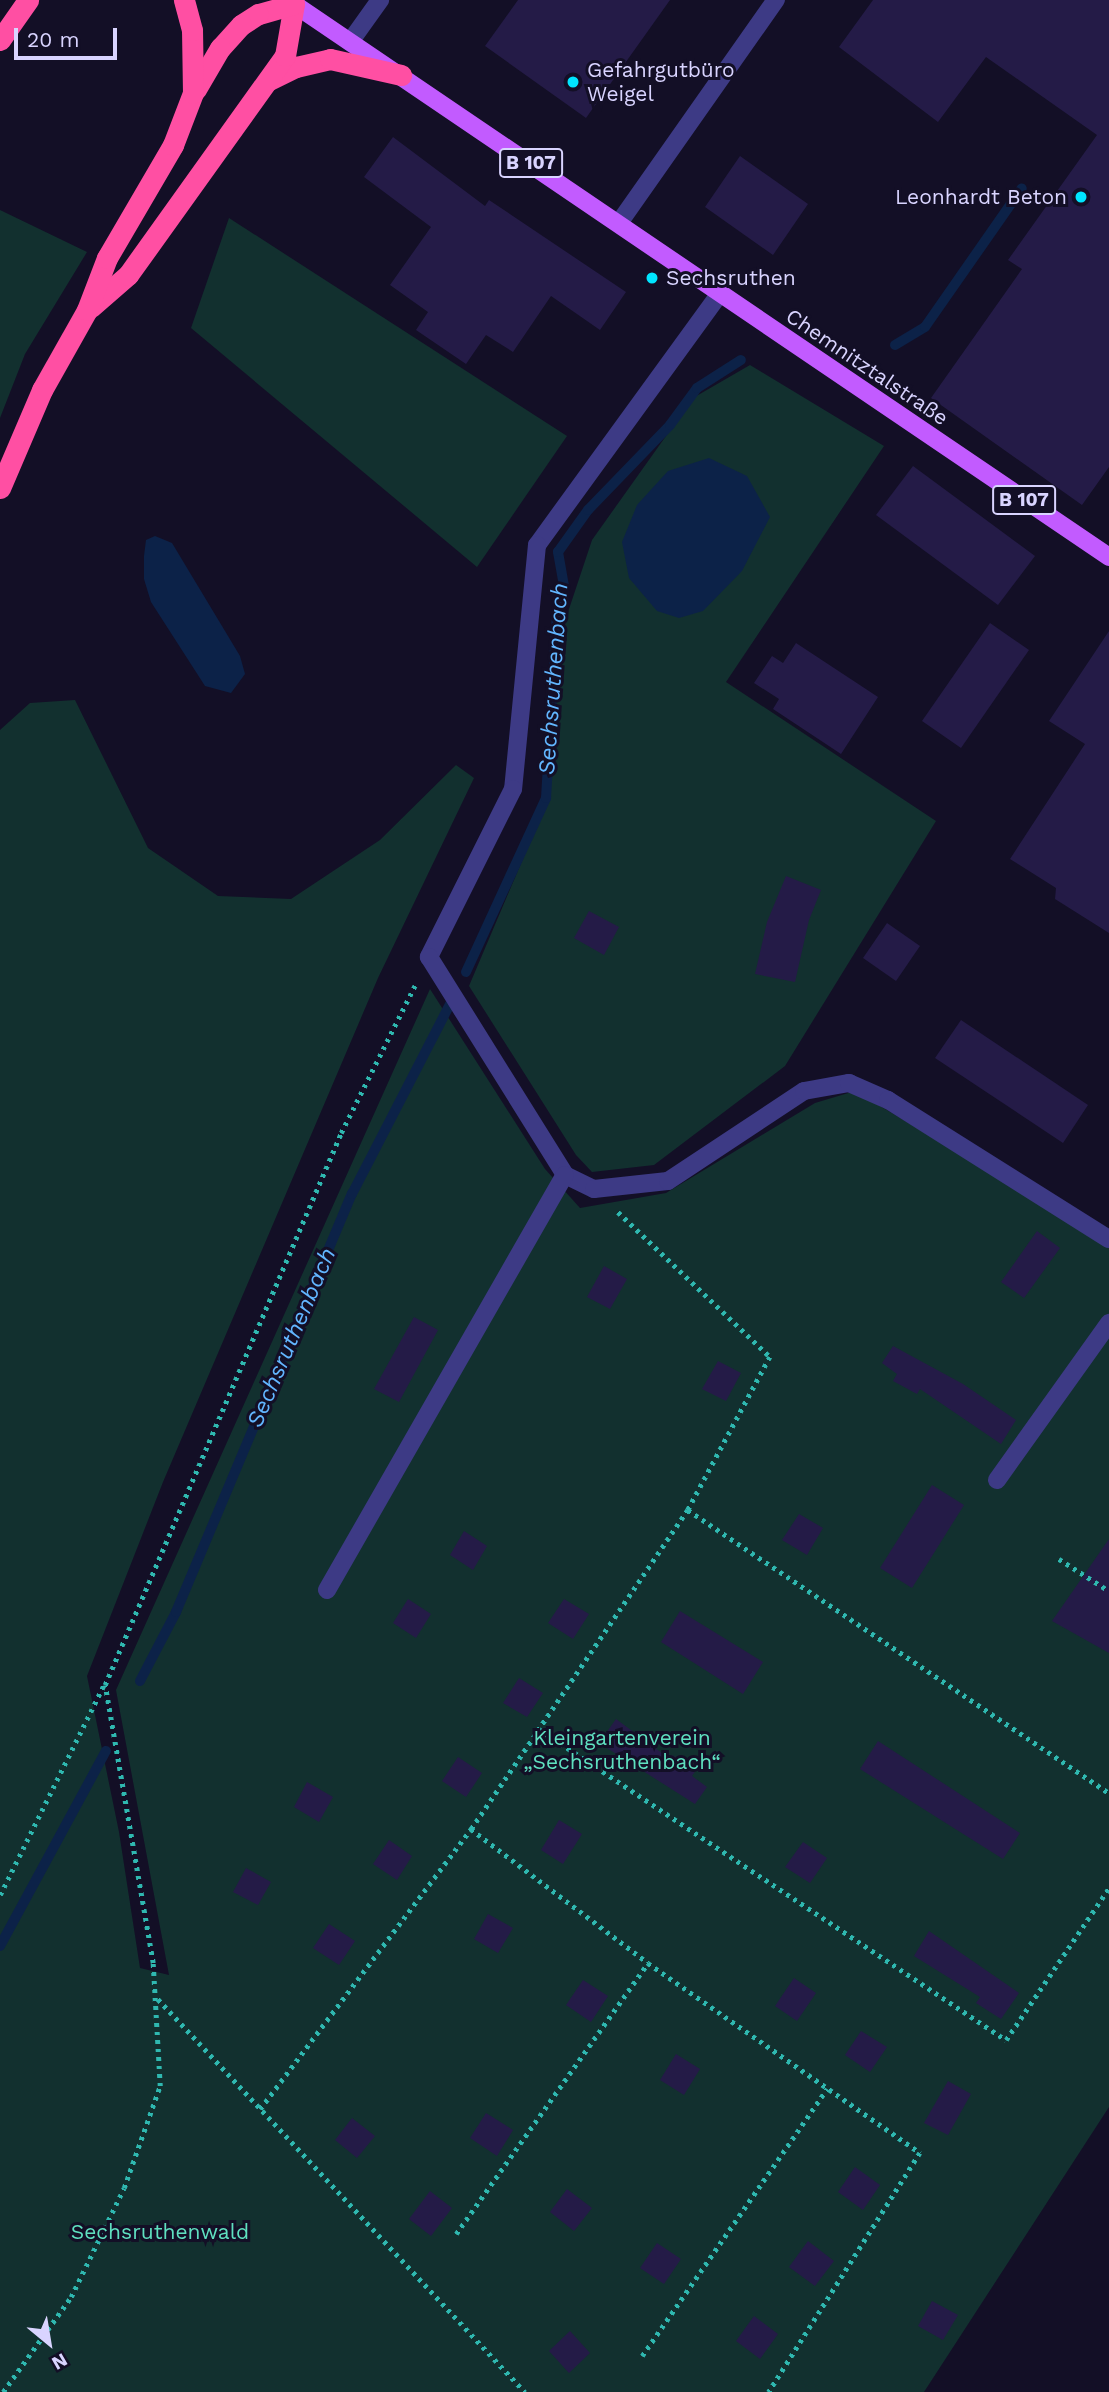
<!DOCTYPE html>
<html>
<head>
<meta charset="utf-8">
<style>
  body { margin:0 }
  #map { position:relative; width:1109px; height:2392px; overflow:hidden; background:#130f26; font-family:"Work Sans",sans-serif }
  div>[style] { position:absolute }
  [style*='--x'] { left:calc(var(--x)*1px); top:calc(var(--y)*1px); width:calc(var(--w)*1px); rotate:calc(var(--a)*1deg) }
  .green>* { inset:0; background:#12302f }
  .water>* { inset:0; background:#0c2248 }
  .stream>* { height:10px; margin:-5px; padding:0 5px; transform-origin:5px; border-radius:5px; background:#0c2248 }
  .building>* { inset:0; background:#241b47 }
  .path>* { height:4.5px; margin-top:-2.25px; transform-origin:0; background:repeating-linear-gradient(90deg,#2fb8b0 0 3.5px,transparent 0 8.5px) }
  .lane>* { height:18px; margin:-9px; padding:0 9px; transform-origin:9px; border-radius:9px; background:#3d3a85 }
  .primary>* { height:18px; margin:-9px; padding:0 9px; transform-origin:9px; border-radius:9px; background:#c25bff }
  .highway>* { height:21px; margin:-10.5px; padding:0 10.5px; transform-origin:10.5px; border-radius:10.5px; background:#ff4fa3 }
  .dots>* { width:19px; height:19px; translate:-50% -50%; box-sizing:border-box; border:4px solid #130f26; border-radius:50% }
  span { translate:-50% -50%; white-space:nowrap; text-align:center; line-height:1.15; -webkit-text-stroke:6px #130f26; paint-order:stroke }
  .shield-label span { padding:2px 5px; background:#130f26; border:2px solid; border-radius:5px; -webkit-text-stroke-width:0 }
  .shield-label { font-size:19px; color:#d9d4ff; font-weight:700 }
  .poi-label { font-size:21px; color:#d9d4ff }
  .left { translate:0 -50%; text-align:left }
  .right { translate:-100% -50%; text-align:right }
  .street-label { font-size:21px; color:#d9d4ff }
  .park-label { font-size:21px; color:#5fe0c0 }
  .water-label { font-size:23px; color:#62b6ff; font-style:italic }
  .north { position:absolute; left:14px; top:2308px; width:70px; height:70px; -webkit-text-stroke:5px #130f26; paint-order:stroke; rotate:150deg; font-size:19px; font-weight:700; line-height:28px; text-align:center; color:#d9d4ff }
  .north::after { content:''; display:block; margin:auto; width:24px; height:32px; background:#d9d4ff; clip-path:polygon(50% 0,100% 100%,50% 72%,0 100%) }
  .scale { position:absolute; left:14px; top:28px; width:103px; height:32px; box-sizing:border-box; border:4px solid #d9d4ff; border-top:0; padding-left:9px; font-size:21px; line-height:24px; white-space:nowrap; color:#d9d4ff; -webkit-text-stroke:5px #130f26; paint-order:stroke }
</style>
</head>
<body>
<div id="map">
  <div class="green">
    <div style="clip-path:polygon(0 210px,87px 252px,25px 354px,0 418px)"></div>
    <div style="clip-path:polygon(229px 218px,567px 436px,477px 567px,191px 328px)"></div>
    <div style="clip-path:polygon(750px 365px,884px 446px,726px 682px,936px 821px,785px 1066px,654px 1165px,592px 1172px,576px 1155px,469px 986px,547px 802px,563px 627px,592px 540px,693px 398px)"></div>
    <div style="clip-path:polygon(75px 700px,148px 848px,218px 896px,291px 899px,380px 840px,456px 765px,474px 778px,378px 978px,163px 1482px,87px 1676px,119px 1832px,140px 1968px,169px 1975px,116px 1690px,430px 989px,545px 1169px,580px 1208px,666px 1193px,815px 1103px,855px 1091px,1109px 1243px,1109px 2107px,924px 2392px,0 2392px,0 730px,30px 703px)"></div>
  </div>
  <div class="water">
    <div style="clip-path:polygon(709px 458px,747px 476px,770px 517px,742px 571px,703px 611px,679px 618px,657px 611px,629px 578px,622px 542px,637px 505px,668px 471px)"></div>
    <div style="clip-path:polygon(155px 536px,172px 543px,240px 656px,245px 674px,231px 693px,205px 686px,151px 602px,144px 579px,144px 556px,146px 540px)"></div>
  </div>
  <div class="stream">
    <div style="--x:895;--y:345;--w:35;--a:-31"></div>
    <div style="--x:925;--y:327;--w:169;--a:-55.1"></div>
    <div style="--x:466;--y:972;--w:192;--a:-65.3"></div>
    <div style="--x:546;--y:798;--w:184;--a:-86.6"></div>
    <div style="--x:557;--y:614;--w:29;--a:-76"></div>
    <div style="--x:564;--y:586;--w:35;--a:-100"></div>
    <div style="--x:558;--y:552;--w:52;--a:-54.5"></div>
    <div style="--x:588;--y:510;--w:118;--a:-46"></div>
    <div style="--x:670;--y:425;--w:46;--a:-53.9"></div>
    <div style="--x:697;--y:388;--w:52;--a:-32.5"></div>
    <div style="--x:140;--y:1681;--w:78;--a:-62.4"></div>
    <div style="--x:176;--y:1612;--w:454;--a:-67.2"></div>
    <div style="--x:352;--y:1194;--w:218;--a:-62.7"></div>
    <div style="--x:0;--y:1946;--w:222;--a:-61.5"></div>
  </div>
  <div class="building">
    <div style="clip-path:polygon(518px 0,670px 0,586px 118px,485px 46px)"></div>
    <div style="clip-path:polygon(873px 0,1109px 0,1109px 467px,1082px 505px,931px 398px,1022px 269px,1008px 260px,1097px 135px,986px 57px,938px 122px,839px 47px)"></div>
    <div style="clip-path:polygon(393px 137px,485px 206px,489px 200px,626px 292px,600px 330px,551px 296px,513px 352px,486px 335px,466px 364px,416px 330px,428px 312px,390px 285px,431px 227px,364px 177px)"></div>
    <div style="clip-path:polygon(740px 156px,808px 204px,773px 255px,705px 207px)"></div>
    <div style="clip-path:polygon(913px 466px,1035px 556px,998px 605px,876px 515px)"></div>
    <div style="clip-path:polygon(990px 623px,1029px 650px,961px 748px,922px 721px)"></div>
    <div style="clip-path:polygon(1109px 631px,1109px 933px,1055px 899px,1056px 888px,1010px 859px,1085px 744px,1049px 721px)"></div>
    <div style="clip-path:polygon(796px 643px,878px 697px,841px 754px,773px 709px,779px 699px,754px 683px,772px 656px,783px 663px)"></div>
    <div style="clip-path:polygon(786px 876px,821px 890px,809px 920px,795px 982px,755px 974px,767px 922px)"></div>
    <div style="clip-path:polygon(589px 911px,619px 927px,604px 955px,574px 938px)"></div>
    <div style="clip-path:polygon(887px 923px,920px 946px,896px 981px,863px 958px)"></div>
    <div style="clip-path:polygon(961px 1020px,1088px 1105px,1063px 1143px,935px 1058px)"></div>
    <div style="clip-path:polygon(1037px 1231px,1060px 1248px,1024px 1298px,1001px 1282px)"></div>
    <div style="clip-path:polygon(604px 1266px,627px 1279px,610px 1309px,587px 1297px)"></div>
    <div style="clip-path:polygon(414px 1317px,438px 1330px,399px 1402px,374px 1389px)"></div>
    <div style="clip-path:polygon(893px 1346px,963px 1384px,1016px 1420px,1001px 1444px,920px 1389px,917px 1394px,893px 1381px,897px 1374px,882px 1363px)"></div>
    <div style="clip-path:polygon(718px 1361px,741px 1373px,726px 1401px,702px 1389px)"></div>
    <div style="clip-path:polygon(932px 1485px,964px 1505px,912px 1588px,880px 1568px)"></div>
    <div style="clip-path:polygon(799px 1514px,823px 1528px,807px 1555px,782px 1540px)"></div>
    <div style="clip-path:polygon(464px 1531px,487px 1546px,473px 1570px,450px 1555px)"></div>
    <div style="clip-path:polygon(1109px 1539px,1109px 1653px,1052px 1621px)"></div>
    <div style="clip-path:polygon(408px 1599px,431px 1614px,416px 1638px,393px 1623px)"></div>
    <div style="clip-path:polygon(564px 1599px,589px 1614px,573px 1639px,548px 1623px)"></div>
    <div style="clip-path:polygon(680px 1611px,763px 1662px,743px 1694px,661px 1642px)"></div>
    <div style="clip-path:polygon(519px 1678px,543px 1693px,527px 1717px,503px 1703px)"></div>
    <div style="clip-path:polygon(616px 1719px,670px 1759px,672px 1755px,696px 1770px,692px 1776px,707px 1787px,695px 1804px,599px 1743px)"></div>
    <div style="clip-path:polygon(878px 1741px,1020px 1833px,1003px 1859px,860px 1769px)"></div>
    <div style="clip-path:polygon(458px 1757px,482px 1773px,466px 1797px,442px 1781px)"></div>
    <div style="clip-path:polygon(307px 1782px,333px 1797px,319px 1822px,294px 1807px)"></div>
    <div style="clip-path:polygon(559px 1820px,582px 1834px,563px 1864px,541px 1850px)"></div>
    <div style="clip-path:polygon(389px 1840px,412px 1856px,397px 1880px,373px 1864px)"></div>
    <div style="clip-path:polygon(803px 1842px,827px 1858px,810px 1883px,785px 1867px)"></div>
    <div style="clip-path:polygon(246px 1868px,271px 1882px,258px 1905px,233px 1892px)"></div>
    <div style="clip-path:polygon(488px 1914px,513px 1928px,498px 1953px,474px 1939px)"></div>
    <div style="clip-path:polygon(329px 1924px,355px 1941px,339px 1965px,313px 1948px)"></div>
    <div style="clip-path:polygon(929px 1931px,1019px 1993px,1001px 2019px,976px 2003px,980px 1997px,914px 1956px)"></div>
    <div style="clip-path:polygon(794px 1978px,816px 1993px,797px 2021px,775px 2006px)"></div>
    <div style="clip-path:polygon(583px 1980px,608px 1996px,591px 2022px,566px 2005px)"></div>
    <div style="clip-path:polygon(861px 2031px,887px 2047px,870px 2072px,845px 2055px)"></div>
    <div style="clip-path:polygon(676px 2054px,700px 2069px,684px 2095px,660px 2080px)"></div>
    <div style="clip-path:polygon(948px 2081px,971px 2094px,948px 2135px,924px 2123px)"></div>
    <div style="clip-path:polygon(486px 2113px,513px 2130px,497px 2156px,470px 2138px)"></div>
    <div style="clip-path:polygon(352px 2118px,375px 2136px,357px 2158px,335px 2140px)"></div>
    <div style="clip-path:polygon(855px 2167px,880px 2185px,863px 2210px,838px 2192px)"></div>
    <div style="clip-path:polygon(567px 2189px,592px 2208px,574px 2231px,550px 2212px)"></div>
    <div style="clip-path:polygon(430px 2191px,452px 2208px,431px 2236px,409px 2219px)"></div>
    <div style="clip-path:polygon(808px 2241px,834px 2261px,815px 2286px,789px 2267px)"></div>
    <div style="clip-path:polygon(657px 2243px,681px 2259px,664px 2284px,640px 2268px)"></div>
    <div style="clip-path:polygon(932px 2301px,958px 2315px,943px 2340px,918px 2326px)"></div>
    <div style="clip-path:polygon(754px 2316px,778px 2334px,760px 2359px,736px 2341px)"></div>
    <div style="clip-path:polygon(570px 2331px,590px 2353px,569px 2373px,549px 2351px)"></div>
  </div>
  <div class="path">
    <div style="--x:618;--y:1212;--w:210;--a:43.6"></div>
    <div style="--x:770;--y:1357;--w:174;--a:118.2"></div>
    <div style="--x:688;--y:1510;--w:265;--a:124.2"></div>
    <div style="--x:539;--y:1729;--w:561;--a:33.66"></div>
    <div style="--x:1006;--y:2040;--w:184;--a:-55.9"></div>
    <div style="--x:688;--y:1510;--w:507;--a:33.91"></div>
    <div style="--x:1059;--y:1559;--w:59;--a:32.6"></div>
    <div style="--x:471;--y:1829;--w:121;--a:-55.8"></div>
    <div style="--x:0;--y:1895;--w:234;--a:-63.7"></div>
    <div style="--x:158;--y:1999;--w:538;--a:46.96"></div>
    <div style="--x:260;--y:2109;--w:351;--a:-53"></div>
    <div style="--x:471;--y:1829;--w:222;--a:37.1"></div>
    <div style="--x:648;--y:1963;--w:332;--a:34.9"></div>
    <div style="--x:920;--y:2153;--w:283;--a:122.3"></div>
    <div style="--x:456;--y:2234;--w:332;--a:-54.7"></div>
    <div style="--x:642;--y:2356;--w:325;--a:-55.3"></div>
    <div style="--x:3;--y:2392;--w:117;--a:-54.4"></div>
    <div style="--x:71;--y:2297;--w:121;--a:-64.1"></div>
    <div style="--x:124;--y:2188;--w:108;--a:-70.6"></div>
    <div style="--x:160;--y:2086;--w:123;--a:-93.3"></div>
    <div style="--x:153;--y:1963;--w:282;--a:-99.8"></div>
    <div style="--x:105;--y:1685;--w:600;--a:-66.85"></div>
    <div style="--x:341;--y:1133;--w:165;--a:-63.4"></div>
  </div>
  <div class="lane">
    <div style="--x:350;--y:42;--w:52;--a:-54.5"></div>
    <div style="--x:619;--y:223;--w:273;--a:-54.9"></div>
    <div style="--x:718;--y:296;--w:308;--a:126"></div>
    <div style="--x:537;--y:545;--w:245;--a:95.6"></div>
    <div style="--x:513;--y:789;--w:188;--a:116.6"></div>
    <div style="--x:429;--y:957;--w:257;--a:58"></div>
    <div style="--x:565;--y:1175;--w:32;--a:26"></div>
    <div style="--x:594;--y:1189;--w:74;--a:-6.2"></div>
    <div style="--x:668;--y:1181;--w:163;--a:-33.5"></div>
    <div style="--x:804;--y:1091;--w:46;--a:-10.1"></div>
    <div style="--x:849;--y:1083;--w:43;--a:23.6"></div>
    <div style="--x:888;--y:1100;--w:261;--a:32.2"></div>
    <div style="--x:997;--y:1480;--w:193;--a:-54.5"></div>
    <div style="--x:327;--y:1590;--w:478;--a:-60.2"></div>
  </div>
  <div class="primary">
    <div style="--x:288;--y:0;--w:992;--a:34.15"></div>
  </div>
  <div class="highway">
    <div style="--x:0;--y:40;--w:49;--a:-55"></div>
    <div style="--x:269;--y:80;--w:30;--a:-26"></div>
    <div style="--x:296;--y:67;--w:35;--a:-13"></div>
    <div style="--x:330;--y:59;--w:73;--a:12.7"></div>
    <div style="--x:91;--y:307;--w:49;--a:-40.9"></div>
    <div style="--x:128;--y:275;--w:269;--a:-54.4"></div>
    <div style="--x:285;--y:56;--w:53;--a:-80.2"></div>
    <div style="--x:294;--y:4;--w:37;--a:164"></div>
    <div style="--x:258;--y:14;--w:20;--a:147"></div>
    <div style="--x:241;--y:25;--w:31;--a:132"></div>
    <div style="--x:220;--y:48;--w:48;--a:120.3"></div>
    <div style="--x:0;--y:488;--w:107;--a:-66.8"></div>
    <div style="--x:42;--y:390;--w:92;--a:-60.6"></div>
    <div style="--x:87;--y:310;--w:56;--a:-69"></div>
    <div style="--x:107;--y:258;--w:131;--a:-59.7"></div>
    <div style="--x:173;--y:145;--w:56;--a:-69"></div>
    <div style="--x:193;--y:93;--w:63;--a:-90.9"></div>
    <div style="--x:192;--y:30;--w:31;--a:-105"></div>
  </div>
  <div class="dots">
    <div style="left:573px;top:82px;background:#00e5ff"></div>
    <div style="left:1081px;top:197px;background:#00e5ff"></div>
    <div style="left:652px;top:278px;background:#00e5ff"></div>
  </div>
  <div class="shield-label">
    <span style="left:531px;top:163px">B 107</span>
    <span style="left:1024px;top:500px">B 107</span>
  </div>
  <div class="poi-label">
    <span class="left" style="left:587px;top:82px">Gefahrgutbüro<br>Weigel</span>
    <span class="right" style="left:1067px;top:197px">Leonhardt Beton</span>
    <span class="left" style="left:666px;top:278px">Sechsruthen</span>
  </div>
  <div class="street-label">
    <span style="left:867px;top:367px;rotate:34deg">Chemnitztalstraße</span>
  </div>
  <div class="park-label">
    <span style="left:622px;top:1750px">Kleingartenverein<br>„Sechsruthenbach“</span>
    <span style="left:160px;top:2232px">Sechsruthenwald</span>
  </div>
  <div class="water-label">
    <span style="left:554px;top:679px;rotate:-86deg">Sechsruthenbach</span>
    <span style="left:292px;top:1338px;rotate:-67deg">Sechsruthenbach</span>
  </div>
  <div class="north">N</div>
  <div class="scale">20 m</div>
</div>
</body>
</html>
